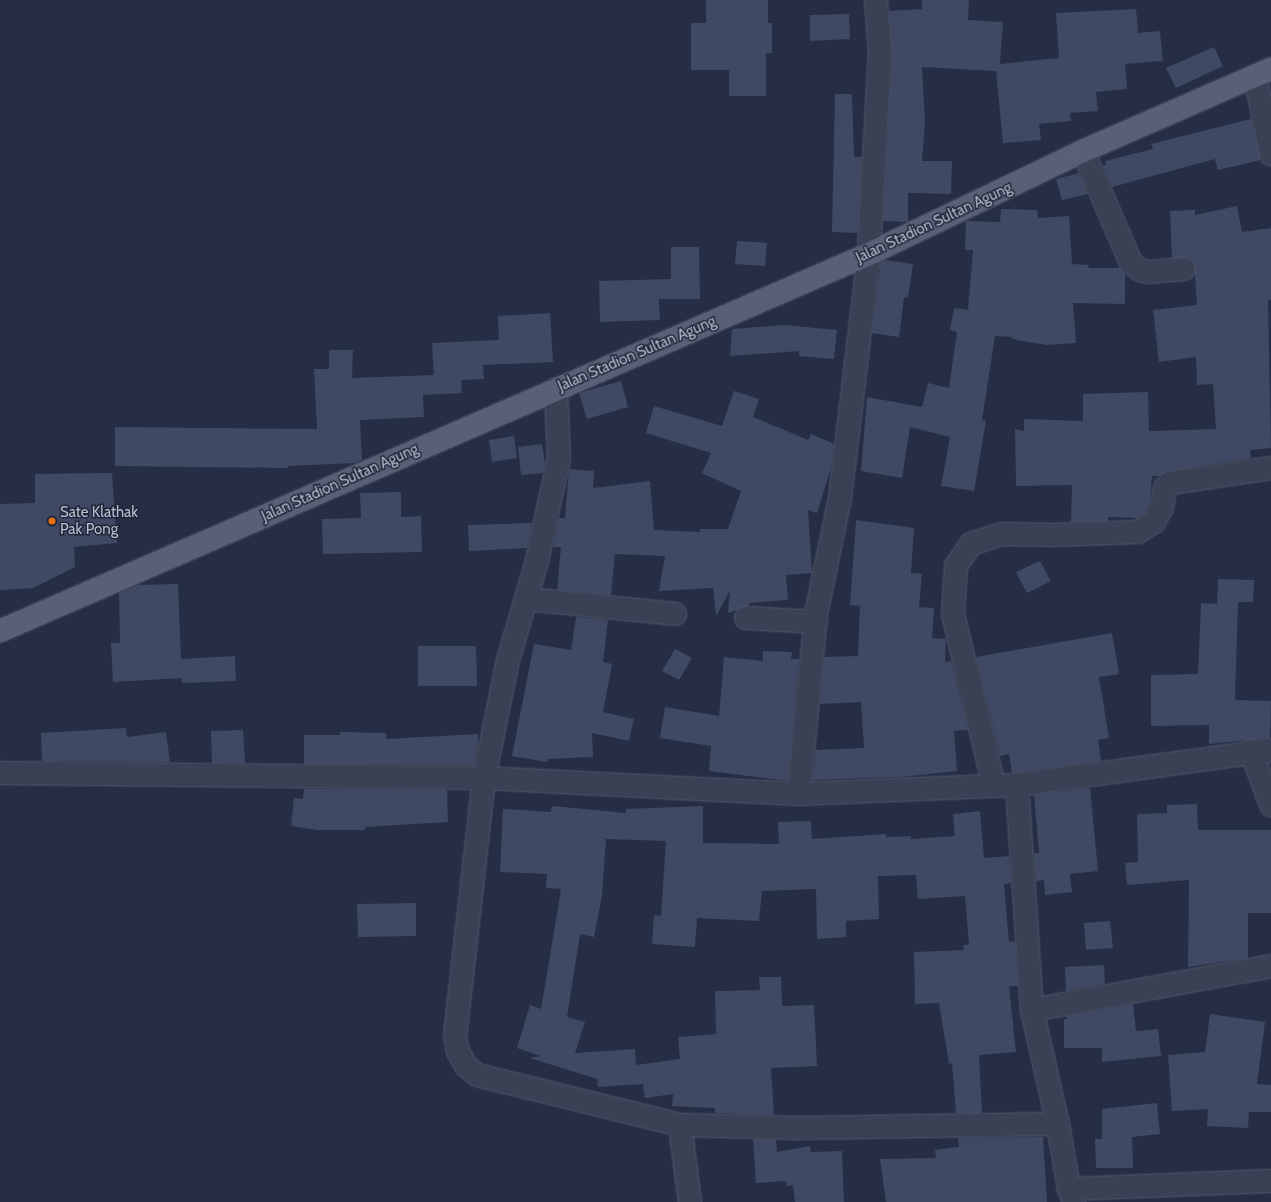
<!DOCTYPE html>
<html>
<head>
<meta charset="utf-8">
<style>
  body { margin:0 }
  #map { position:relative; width:1271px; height:1202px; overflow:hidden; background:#262e46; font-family:Cabin,sans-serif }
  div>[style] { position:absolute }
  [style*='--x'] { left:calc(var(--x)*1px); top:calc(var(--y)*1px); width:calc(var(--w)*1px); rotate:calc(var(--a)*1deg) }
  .building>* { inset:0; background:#404963 }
  .roads { filter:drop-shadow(0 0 1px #53596c) drop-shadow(0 0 1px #53596c) }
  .minor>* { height:22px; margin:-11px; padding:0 11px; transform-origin:11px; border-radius:11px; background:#3b4155 }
  .major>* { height:22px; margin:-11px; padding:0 11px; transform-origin:11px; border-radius:11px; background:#596075 }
  .dots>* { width:11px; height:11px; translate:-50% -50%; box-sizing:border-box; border:2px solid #1f263a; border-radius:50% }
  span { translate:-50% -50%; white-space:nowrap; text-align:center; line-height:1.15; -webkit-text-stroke:3px #1f263a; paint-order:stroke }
  .street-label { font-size:15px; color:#b9bdce }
  .poi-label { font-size:15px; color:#b9bdce }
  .left { translate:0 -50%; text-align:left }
</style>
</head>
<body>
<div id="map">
  <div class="building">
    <div style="clip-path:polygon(706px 0,768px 0,768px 23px,772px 23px,772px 53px,766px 53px,766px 96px,729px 96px,729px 70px,691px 70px,691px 23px,706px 23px)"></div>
    <div style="clip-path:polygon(922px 0,969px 0,968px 20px,1003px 22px,1000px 64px,1059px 58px,1056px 13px,1136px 9px,1138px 33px,1160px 31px,1163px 61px,1125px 64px,1127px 89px,1096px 92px,1098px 111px,1070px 113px,1071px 121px,1039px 124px,1041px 140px,1003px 143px,996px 71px,922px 67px,925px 122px,922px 161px,952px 161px,951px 194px,908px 193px,908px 222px,883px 221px,892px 54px,889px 11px,922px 9px)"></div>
    <div style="clip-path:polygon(849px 14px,850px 39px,810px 41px,810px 15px)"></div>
    <div style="clip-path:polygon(1214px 47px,1223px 66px,1176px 88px,1166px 68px)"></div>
    <div style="clip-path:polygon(835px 94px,852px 94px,854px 157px,862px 157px,858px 233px,832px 232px)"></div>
    <div style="clip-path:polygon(1251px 119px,1261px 160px,1218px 170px,1215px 159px,1112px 187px,1103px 166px,1106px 165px,1105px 161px,1153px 149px,1151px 144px)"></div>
    <div style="clip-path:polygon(1079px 173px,1088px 194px,1062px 200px,1056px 179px)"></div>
    <div style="clip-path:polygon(1237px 206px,1242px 232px,1271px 228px,1271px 300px,1268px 300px,1271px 448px,1250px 450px,1251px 458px,1168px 471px,1159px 476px,1152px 476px,1150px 503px,1145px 513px,1138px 518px,1108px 517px,1108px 521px,1071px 522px,1072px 485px,1016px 486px,1015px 429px,1024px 431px,1024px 419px,1083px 421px,1083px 394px,1148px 392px,1149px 431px,1216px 429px,1213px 384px,1197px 385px,1196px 357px,1159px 362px,1153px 310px,1197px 305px,1194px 262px,1189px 258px,1172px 258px,1170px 211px,1195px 210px,1195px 215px)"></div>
    <div style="clip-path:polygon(1001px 209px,1037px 210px,1038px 218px,1069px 216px,1072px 264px,1089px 265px,1088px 268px,1120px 268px,1125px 274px,1125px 304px,1073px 303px,1076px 343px,1047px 345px,1012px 339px,1012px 337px,995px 336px,982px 420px,986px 421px,974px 491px,941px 486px,950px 437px,910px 427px,902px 478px,861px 471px,867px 397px,922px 407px,928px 383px,949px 388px,957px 332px,950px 330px,954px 308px,968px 310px,973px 250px,965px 250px,966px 221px,1000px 222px)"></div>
    <div style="clip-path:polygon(737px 241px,767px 243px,765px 266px,735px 264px)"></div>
    <div style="clip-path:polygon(671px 247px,699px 247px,700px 299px,659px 299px,660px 320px,600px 322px,599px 281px,671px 279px)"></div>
    <div style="clip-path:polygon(885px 260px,913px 264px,908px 298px,904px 297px,899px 337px,872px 333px,881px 262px)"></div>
    <div style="clip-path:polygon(550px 313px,553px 362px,483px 365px,484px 379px,461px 380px,462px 393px,423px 395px,424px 417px,360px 420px,362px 460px,355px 463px,288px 466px,288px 468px,115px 466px,115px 427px,317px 429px,314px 369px,329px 369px,329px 350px,353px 350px,352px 378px,434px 375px,432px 343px,499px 340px,498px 316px)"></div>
    <div style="clip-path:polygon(784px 325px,837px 330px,834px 359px,799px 356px,799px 351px,730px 356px,732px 329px)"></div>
    <div style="clip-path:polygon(621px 381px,628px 407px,587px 419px,579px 393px)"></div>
    <div style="clip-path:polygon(734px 391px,759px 399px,753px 417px,808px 440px,811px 434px,834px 444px,831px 468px,817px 513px,808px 510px,812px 573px,786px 575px,788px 600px,749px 603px,749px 606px,728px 613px,730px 591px,716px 616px,713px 588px,659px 591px,665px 556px,615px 554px,611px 595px,557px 590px,561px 547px,553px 547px,559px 518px,565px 518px,569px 469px,594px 471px,593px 488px,650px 481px,654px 530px,700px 532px,700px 529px,728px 529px,741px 491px,702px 473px,711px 453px,646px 433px,654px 406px,722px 426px)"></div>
    <div style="clip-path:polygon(514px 436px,517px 458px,492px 462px,489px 440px)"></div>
    <div style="clip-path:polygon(542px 444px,545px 464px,543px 473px,521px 475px,518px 447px)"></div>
    <div style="clip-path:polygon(112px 473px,117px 543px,74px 547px,75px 567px,33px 588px,0 590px,0 504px,35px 503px,35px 474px)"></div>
    <div style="clip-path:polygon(401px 492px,401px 517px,421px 516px,422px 552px,323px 554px,322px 519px,361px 518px,360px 493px)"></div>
    <div style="clip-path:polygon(856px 520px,914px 528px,911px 573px,922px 574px,919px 607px,934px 608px,932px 638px,946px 639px,945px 662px,951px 661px,968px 730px,954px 731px,957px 771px,901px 777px,813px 780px,816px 750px,864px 748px,861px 702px,820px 704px,824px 657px,858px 656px,860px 606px,850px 605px)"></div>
    <div style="clip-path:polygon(532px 523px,527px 548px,469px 551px,468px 525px)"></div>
    <div style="clip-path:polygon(1040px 561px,1051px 581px,1027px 593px,1016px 572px)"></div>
    <div style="clip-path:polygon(1218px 579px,1254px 580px,1253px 602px,1238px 602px,1235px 700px,1271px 701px,1270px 738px,1209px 744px,1209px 725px,1151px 726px,1151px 675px,1198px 674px,1201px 603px,1217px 604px)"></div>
    <div style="clip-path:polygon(178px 584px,181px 659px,235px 656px,236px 681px,182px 683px,182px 678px,113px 682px,111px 643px,120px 643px,119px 593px,137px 585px)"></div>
    <div style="clip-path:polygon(576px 617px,608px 620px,603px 662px,612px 664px,603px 712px,634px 719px,629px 741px,592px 733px,593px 757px,548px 759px,547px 762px,512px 756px,534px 644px,571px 650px)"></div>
    <div style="clip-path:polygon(1112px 633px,1119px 674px,1099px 677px,1109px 738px,1098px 740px,1101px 761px,1012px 773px,1009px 754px,1000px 756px,976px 657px)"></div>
    <div style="clip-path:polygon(418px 646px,476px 646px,477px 686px,418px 686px)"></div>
    <div style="clip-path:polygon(675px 649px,692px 658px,679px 680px,662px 671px)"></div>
    <div style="clip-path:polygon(763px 651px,792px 652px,791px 659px,799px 659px,788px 781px,709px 771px,711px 746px,660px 738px,665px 707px,719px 716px,724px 657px,763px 661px)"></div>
    <div style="clip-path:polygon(126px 728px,127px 737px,166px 732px,170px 762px,42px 761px,41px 733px)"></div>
    <div style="clip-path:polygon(243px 730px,245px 763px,212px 763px,211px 731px)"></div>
    <div style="clip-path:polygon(340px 732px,386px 733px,386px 739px,478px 734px,478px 744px,474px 765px,304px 764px,304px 735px,340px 735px)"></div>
    <div style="clip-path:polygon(1090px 788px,1098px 871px,1070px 874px,1072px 892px,1045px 895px,1044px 880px,1036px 881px,1034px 853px,1039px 853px,1034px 795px)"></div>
    <div style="clip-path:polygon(304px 789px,447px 790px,448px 822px,365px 827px,365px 830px,318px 830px,291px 826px,294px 798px,303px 799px)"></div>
    <div style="clip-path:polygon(1197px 804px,1198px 830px,1271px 830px,1271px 913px,1248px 913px,1248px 958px,1188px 967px,1189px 880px,1127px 885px,1125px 863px,1138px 862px,1137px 814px,1167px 813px,1167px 805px)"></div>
    <div style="clip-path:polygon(552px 806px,626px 813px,626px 809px,703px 806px,703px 843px,779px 844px,778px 822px,811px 821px,812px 839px,886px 834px,886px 837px,911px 836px,911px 839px,955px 836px,953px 814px,980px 811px,984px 858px,1009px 856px,1011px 883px,1004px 884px,1009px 942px,1015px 941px,1018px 986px,1009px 986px,1016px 1052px,979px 1055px,982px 1113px,956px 1113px,952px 1063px,949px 1064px,939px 1003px,915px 1004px,914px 952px,964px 950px,963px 945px,969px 945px,965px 896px,918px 899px,916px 875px,878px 876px,879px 919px,846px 921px,846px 937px,817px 939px,816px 889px,762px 891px,759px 921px,697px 918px,695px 947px,652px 944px,654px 915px,661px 916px,666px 841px,606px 839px,602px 895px,594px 937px,580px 934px,567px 1017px,585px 1022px,575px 1053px,635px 1049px,636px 1065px,680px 1059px,678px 1037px,716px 1034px,715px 991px,760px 990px,759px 977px,781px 977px,782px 1006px,814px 1005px,817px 1066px,771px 1068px,774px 1115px,715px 1113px,715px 1108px,672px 1106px,673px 1094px,645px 1098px,643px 1084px,598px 1087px,597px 1079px,530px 1058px,541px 1056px,517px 1048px,530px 1005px,541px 1009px,561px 889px,546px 888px,547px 874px,500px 872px,503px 809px,551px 812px)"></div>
    <div style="clip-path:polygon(416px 903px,416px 936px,358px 937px,357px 904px)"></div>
    <div style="clip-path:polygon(1110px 921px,1113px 948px,1086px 950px,1084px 923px)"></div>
    <div style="clip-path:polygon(1104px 965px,1105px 984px,1066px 991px,1065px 967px)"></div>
    <div style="clip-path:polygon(1133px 1004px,1136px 1031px,1158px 1029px,1161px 1056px,1102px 1062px,1102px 1048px,1064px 1048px,1064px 1019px,1067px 1019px,1067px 1016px)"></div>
    <div style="clip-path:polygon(1210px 1014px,1265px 1022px,1257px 1084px,1271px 1085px,1271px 1112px,1249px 1112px,1248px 1128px,1207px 1126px,1208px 1109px,1172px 1111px,1168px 1055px,1205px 1052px)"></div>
    <div style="clip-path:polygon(1157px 1103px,1160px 1134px,1132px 1137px,1133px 1168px,1096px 1168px,1095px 1139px,1102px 1139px,1102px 1109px)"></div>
    <div style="clip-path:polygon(1043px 1137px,1047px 1202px,886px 1202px,880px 1159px,936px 1158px,935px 1150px,959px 1147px,958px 1138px)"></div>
    <div style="clip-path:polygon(753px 1139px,776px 1140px,777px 1152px,810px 1146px,811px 1152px,842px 1151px,844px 1202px,795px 1202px,793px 1185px,787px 1186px,786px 1181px,756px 1183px)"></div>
  </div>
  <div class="roads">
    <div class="minor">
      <div style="--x:1255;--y:76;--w:80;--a:78.4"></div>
      <div style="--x:1083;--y:151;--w:122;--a:66.8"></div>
      <div style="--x:1131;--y:263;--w:11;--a:38"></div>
      <div style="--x:1140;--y:270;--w:9;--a:13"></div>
      <div style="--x:1149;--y:272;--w:35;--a:-5"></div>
      <div style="--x:556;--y:389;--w:69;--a:87.5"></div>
      <div style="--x:559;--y:458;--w:105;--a:102.1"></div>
      <div style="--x:537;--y:561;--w:103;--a:106.3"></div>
      <div style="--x:508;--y:660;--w:120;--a:101.5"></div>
      <div style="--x:484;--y:778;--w:259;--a:96.4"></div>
      <div style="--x:455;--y:1035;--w:17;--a:80"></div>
      <div style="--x:458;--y:1052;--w:16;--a:60"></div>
      <div style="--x:466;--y:1066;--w:14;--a:39"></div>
      <div style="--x:477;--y:1075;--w:209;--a:13.8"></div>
      <div style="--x:680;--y:1125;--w:116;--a:1.5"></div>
      <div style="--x:796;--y:1128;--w:262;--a:-0.9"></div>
      <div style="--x:1058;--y:1124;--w:66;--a:80.4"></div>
      <div style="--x:1069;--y:1189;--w:14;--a:69"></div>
      <div style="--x:526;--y:599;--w:150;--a:5.7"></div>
      <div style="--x:746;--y:618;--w:70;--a:3.3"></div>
      <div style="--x:1251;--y:751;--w:58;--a:69.7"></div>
      <div style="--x:0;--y:773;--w:484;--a:0.6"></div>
      <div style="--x:484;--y:778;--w:315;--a:2.9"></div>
      <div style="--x:799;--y:794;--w:218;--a:-2.4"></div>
      <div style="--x:1017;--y:785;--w:256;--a:-7.8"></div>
      <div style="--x:1017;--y:785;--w:225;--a:86.2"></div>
      <div style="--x:1032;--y:1010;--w:117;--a:77.2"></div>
      <div style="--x:994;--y:786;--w:177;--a:-103.4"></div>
      <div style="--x:953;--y:614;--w:48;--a:-86.4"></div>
      <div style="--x:956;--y:566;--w:27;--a:-56"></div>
      <div style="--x:971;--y:544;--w:32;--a:-18"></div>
      <div style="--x:1001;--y:534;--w:52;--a:1.1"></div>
      <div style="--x:1053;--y:535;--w:85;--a:-2"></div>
      <div style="--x:1138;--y:532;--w:19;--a:-32"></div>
      <div style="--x:1154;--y:522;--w:17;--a:-62"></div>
      <div style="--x:1162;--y:507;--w:19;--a:-81"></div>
      <div style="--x:1165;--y:488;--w:7;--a:-45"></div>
      <div style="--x:1170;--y:483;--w:102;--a:-8.4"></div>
      <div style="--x:799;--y:794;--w:181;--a:-84.6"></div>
      <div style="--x:816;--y:614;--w:118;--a:-78.3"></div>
      <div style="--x:840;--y:498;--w:246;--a:-83.2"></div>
      <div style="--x:869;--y:254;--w:201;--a:-86.9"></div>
      <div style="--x:880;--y:53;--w:53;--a:-94.3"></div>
      <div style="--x:1032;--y:1010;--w:243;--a:-10.4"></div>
      <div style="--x:680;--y:1125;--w:78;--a:82.6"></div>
      <div style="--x:1069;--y:1189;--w:202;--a:-2.3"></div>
    </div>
    <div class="major">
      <div style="--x:0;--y:631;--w:947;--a:-23.45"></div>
      <div style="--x:869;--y:254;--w:237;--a:-25.7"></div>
      <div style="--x:1083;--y:151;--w:205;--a:-23.6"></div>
    </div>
  </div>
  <div class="dots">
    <div style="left:52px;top:521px;background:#e8710a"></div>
  </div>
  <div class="street-label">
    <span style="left:934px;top:223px;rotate:-25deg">Jalan Stadion Sultan Agung</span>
    <span style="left:637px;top:354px;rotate:-23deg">Jalan Stadion Sultan Agung</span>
    <span style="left:340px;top:483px;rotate:-24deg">Jalan Stadion Sultan Agung</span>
  </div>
  <div class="poi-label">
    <span class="left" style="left:60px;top:521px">Sate Klathak<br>Pak Pong</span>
  </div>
</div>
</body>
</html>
